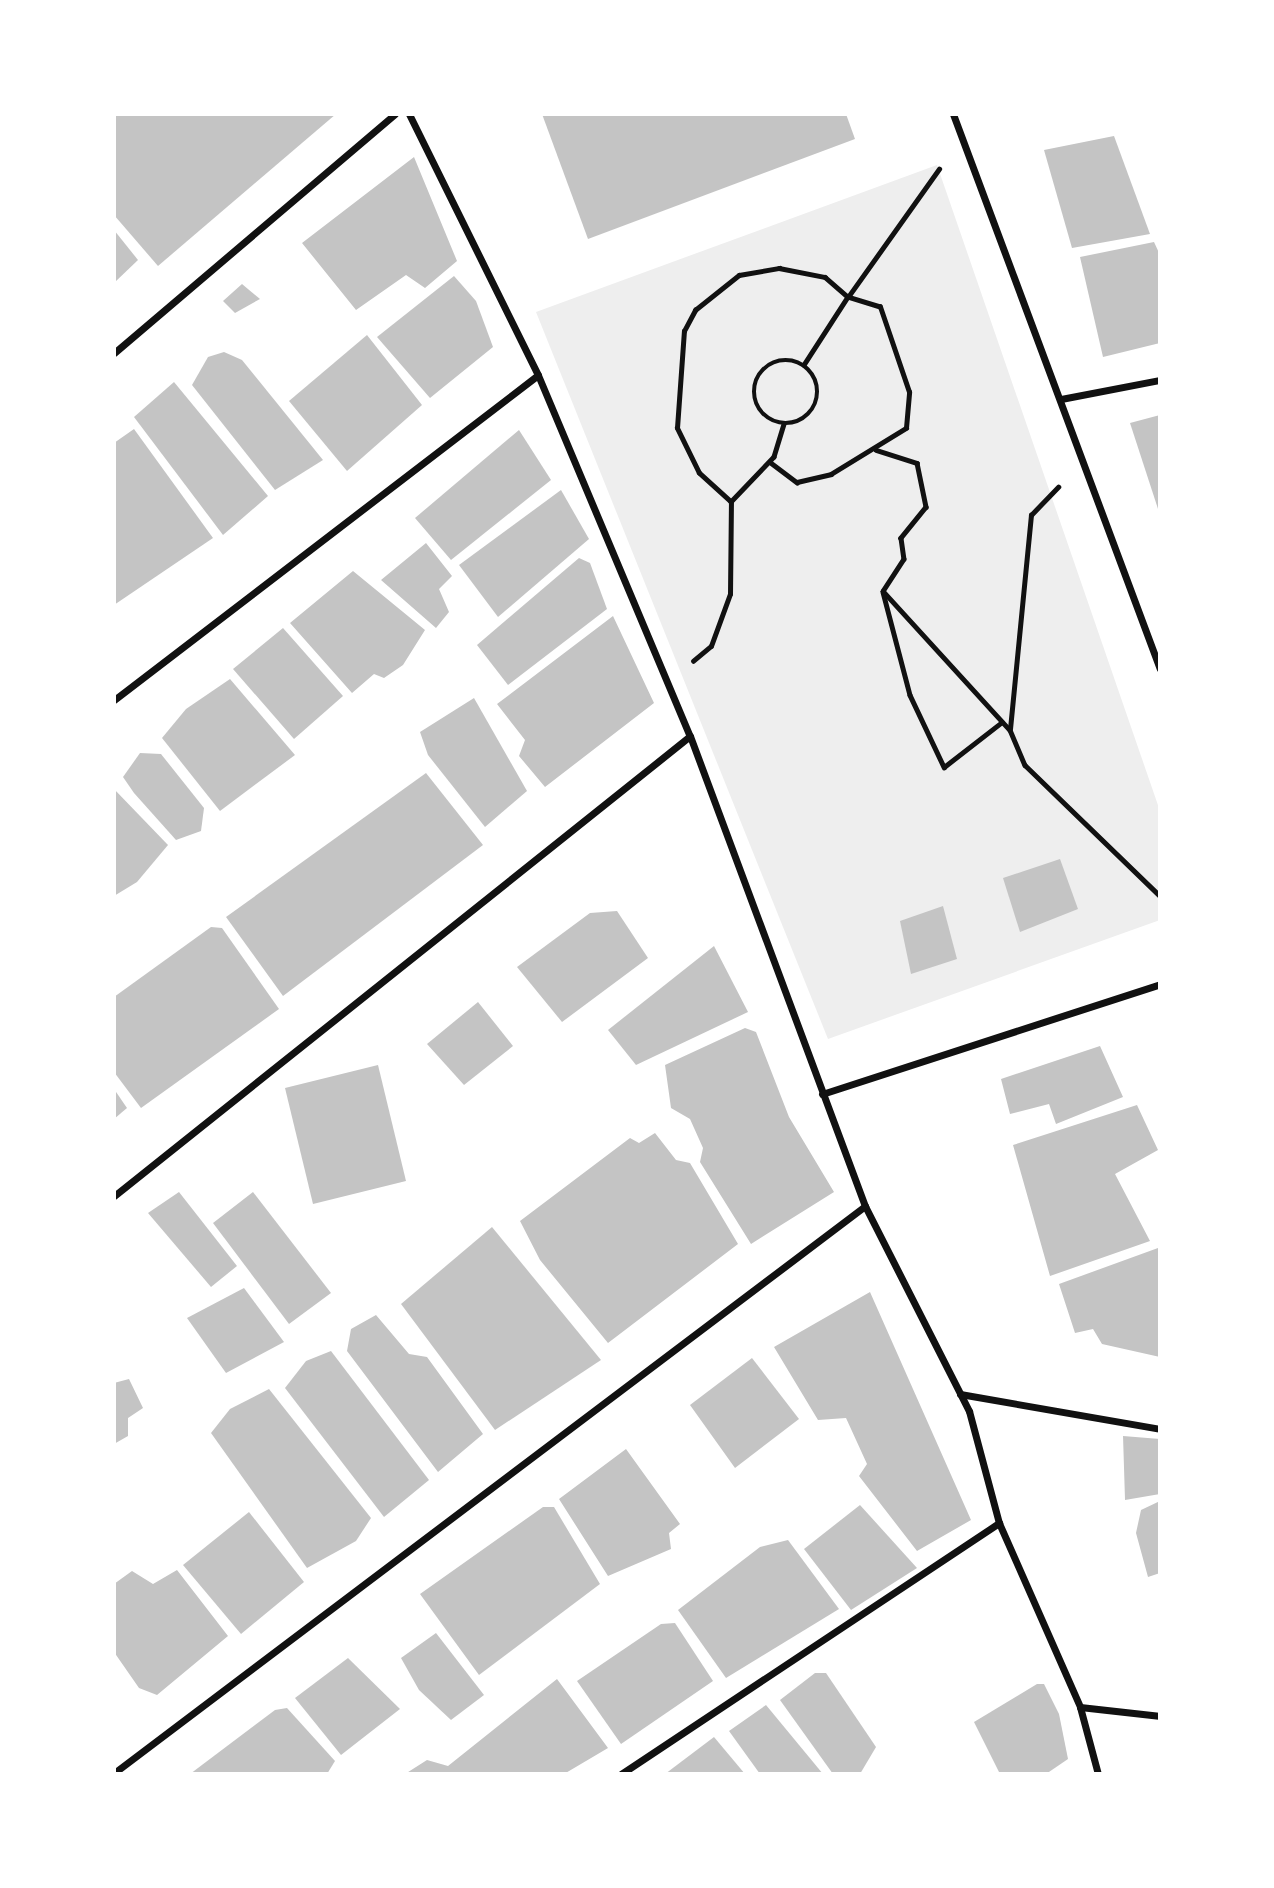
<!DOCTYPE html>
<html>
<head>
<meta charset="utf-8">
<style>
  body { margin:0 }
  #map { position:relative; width:1274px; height:1888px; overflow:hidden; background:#fff; font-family:"Work Sans",sans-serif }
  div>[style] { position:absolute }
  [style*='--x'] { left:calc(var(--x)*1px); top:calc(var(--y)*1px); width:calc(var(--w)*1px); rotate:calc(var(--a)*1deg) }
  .green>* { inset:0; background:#eee }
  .building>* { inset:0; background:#c4c4c4 }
  .path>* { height:4.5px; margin:-2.25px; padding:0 2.25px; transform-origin:2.25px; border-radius:2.25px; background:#111 }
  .path>.ring { margin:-2.25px; padding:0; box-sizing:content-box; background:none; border:4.5px solid #111; border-radius:50% }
  .minor>* { height:7px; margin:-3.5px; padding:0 3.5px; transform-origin:3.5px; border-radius:3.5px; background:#111 }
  span { translate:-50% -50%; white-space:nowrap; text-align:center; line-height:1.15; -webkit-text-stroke:7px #fff; paint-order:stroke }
  .frame { position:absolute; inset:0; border:116px solid #fff; pointer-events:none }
</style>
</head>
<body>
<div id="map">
  <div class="green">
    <div style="clip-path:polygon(937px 165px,1160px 811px,1160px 920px,828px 1039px,536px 312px)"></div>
  </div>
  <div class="building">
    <div style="clip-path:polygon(114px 114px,336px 114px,158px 266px,114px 215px)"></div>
    <div style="clip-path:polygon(542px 114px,846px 114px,855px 139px,588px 239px)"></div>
    <div style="clip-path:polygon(1114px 136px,1150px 234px,1072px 248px,1044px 150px)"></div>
    <div style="clip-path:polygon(414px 157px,457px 261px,425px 288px,406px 275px,356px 310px,302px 243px)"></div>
    <div style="clip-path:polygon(114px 230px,138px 260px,114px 283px)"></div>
    <div style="clip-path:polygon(1154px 242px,1160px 255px,1160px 343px,1103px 357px,1080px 257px)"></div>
    <div style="clip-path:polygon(454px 276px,476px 301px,493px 347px,430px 398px,377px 337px)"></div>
    <div style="clip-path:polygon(242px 284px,260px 299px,235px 313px,223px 301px)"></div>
    <div style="clip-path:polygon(367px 335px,422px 405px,347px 471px,289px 401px)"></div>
    <div style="clip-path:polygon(224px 352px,242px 360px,323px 460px,275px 490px,192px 385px,208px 357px)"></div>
    <div style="clip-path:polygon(174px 382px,268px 496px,223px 535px,134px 417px)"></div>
    <div style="clip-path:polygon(1160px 415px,1160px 515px,1130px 423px)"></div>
    <div style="clip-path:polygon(134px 429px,213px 538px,114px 605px,114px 443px)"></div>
    <div style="clip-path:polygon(519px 430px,551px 480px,451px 560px,415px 518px)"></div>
    <div style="clip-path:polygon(561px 490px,589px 539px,498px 617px,459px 565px)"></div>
    <div style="clip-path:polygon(426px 543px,452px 576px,439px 589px,449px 612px,436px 628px,381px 580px)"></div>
    <div style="clip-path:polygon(579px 558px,590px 563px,607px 609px,508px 685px,477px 645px)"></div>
    <div style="clip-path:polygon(353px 571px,425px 630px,403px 665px,384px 678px,374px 674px,352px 693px,290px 623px)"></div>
    <div style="clip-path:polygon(613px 616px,654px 703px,545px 787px,519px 756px,525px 740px,497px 704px)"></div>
    <div style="clip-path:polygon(283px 628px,343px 696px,294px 739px,233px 669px)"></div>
    <div style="clip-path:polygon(230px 679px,295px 755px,220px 811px,162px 738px,186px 709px)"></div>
    <div style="clip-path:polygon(474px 698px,527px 791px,485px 827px,428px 755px,420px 732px)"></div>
    <div style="clip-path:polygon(140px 753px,161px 754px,204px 808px,201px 831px,176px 840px,134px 793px,123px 777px)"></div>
    <div style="clip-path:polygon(426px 773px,483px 845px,283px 996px,226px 917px)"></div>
    <div style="clip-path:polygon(114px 789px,168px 845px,137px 882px,114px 896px)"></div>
    <div style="clip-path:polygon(1060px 859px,1078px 909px,1020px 932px,1003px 878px)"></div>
    <div style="clip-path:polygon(943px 906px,957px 959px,911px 974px,900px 921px)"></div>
    <div style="clip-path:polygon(617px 911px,648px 958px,562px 1022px,517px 967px,590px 913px)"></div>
    <div style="clip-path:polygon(211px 927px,222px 928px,279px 1009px,141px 1108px,114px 1072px,114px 997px)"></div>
    <div style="clip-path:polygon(714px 946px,748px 1012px,636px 1065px,608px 1030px)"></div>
    <div style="clip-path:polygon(478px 1002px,513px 1046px,464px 1085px,427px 1044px)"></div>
    <div style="clip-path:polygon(745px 1028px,756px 1032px,789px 1117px,834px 1192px,751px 1244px,700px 1162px,703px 1148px,690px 1119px,671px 1108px,665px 1065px)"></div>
    <div style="clip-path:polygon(1100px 1046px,1123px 1097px,1056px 1124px,1049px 1104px,1010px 1114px,1001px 1079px)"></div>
    <div style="clip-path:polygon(378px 1065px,406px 1181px,313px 1204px,285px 1088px)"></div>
    <div style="clip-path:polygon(114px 1089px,127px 1108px,114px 1119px)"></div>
    <div style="clip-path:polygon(1137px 1105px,1158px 1150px,1115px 1174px,1150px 1241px,1050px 1276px,1013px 1145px)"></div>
    <div style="clip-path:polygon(655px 1133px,676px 1160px,690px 1163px,738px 1244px,608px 1343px,540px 1260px,520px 1221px,630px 1138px,639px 1143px)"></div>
    <div style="clip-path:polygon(179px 1192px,237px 1266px,211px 1287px,148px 1213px)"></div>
    <div style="clip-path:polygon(253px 1192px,331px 1293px,289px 1324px,213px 1223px)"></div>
    <div style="clip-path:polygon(492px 1227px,601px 1360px,495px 1430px,401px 1304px)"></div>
    <div style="clip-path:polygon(1158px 1248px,1160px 1357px,1102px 1344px,1093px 1329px,1075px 1333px,1059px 1284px)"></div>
    <div style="clip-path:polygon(244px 1288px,284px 1342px,226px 1373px,187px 1318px)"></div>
    <div style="clip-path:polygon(870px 1292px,971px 1520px,917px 1551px,859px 1476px,867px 1464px,846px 1418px,818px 1420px,774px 1347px)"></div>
    <div style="clip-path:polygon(376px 1315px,409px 1354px,427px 1357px,483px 1434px,438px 1472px,347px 1351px,351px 1329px)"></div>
    <div style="clip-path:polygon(331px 1351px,429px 1480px,384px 1517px,285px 1388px,306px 1361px)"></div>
    <div style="clip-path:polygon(752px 1358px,799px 1419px,735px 1468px,690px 1405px)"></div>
    <div style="clip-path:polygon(129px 1379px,143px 1408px,128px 1418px,128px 1436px,114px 1444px,114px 1383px)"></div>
    <div style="clip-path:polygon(269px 1389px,371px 1518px,356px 1541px,307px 1568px,211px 1433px,230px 1409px)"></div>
    <div style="clip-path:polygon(1123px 1436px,1160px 1439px,1160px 1494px,1125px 1500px)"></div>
    <div style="clip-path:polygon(626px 1449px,680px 1524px,669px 1533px,671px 1549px,608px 1576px,559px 1499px)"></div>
    <div style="clip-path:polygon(1160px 1501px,1160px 1573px,1148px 1577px,1136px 1533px,1141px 1510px)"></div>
    <div style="clip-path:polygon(860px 1505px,917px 1568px,851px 1610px,804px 1549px)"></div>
    <div style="clip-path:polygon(543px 1507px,554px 1507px,600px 1584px,479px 1675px,420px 1594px)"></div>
    <div style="clip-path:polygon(249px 1512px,304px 1582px,241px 1634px,183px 1565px)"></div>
    <div style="clip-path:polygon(788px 1540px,839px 1609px,726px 1678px,678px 1610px,760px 1547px)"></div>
    <div style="clip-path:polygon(177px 1570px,228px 1636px,157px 1695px,139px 1688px,114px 1652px,114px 1584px,132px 1571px,153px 1584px)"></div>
    <div style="clip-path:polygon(675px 1623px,713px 1681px,621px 1744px,577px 1681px,661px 1624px)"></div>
    <div style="clip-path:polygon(436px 1633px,484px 1695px,451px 1720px,419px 1690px,401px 1658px)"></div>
    <div style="clip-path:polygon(348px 1658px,400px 1709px,341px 1755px,295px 1698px)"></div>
    <div style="clip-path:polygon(815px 1673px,826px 1673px,876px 1747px,860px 1774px,833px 1774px,780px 1700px)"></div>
    <div style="clip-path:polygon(557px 1679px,608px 1748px,564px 1774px,405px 1774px,427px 1760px,448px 1766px)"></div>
    <div style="clip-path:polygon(1037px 1684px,1044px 1684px,1059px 1714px,1068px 1759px,1046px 1774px,1000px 1774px,974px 1722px)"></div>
    <div style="clip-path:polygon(766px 1705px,823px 1774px,760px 1774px,729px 1731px)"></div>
    <div style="clip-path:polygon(287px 1708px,335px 1761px,327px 1774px,190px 1774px,275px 1710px)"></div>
    <div style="clip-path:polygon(714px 1737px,745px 1774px,665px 1774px)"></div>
  </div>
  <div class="path">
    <div class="ring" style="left:754px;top:360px;width:59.5px;height:59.5px"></div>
    <div style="--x:784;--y:424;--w:34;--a:107"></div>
    <div style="--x:774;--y:457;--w:62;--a:133.7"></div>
    <div style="--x:731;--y:502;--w:43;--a:-137.8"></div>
    <div style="--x:699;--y:473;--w:50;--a:-116.1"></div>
    <div style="--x:677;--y:428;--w:97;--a:-85.9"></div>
    <div style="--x:684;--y:331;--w:24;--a:-62"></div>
    <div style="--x:695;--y:310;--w:56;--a:-38.5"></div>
    <div style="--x:739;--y:275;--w:41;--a:-9.9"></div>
    <div style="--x:779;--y:268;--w:47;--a:11.1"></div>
    <div style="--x:825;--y:277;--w:30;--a:41"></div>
    <div style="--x:848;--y:297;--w:81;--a:122.9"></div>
    <div style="--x:876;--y:450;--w:43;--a:17.6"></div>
    <div style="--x:917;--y:463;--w:45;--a:78.4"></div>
    <div style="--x:926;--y:507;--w:40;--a:129"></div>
    <div style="--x:901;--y:538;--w:21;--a:82"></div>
    <div style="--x:904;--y:559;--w:38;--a:123"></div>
    <div style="--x:883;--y:591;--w:188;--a:47.6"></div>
    <div style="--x:1010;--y:730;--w:38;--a:67"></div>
    <div style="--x:1025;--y:765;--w:188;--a:44.1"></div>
    <div style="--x:770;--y:462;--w:34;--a:37"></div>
    <div style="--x:797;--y:482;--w:35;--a:-13"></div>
    <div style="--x:831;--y:474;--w:88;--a:-31.5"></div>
    <div style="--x:906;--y:428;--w:36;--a:-85"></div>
    <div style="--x:909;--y:392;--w:90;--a:-108.8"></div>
    <div style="--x:880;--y:307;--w:34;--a:-163"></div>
    <div style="--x:848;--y:297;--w:157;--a:-54.6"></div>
    <div style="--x:883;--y:592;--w:106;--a:75.3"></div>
    <div style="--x:910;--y:695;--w:80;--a:64.7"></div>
    <div style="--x:944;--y:767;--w:73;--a:-37.8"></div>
    <div style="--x:693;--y:661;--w:23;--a:-40"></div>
    <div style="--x:711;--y:646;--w:55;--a:-69.9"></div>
    <div style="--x:730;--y:594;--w:92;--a:-89.4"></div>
    <div style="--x:1010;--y:729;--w:215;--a:-84.4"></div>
    <div style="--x:1031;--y:515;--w:39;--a:-46"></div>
  </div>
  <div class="minor">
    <div style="--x:409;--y:114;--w:291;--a:63.7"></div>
    <div style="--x:538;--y:375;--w:392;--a:67.2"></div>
    <div style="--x:690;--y:736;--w:502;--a:69.58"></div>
    <div style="--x:865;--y:1206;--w:230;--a:63.1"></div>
    <div style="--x:969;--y:1411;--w:116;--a:75"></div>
    <div style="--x:999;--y:1523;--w:201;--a:66.2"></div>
    <div style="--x:1080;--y:1707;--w:69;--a:75"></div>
    <div style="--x:953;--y:114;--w:592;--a:69.55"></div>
    <div style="--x:114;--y:353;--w:369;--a:-40.4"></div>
    <div style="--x:1061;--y:399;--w:101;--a:-10.9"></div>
    <div style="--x:114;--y:700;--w:534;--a:-37.47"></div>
    <div style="--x:822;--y:1094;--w:355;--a:-18"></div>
    <div style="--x:114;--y:1196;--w:737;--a:-38.61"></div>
    <div style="--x:960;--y:1394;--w:203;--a:9.9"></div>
    <div style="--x:1080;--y:1707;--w:81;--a:6.4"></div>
    <div style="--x:114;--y:1773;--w:941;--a:-37.05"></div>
    <div style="--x:621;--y:1774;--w:454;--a:-33.6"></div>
  </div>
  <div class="frame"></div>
</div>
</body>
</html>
